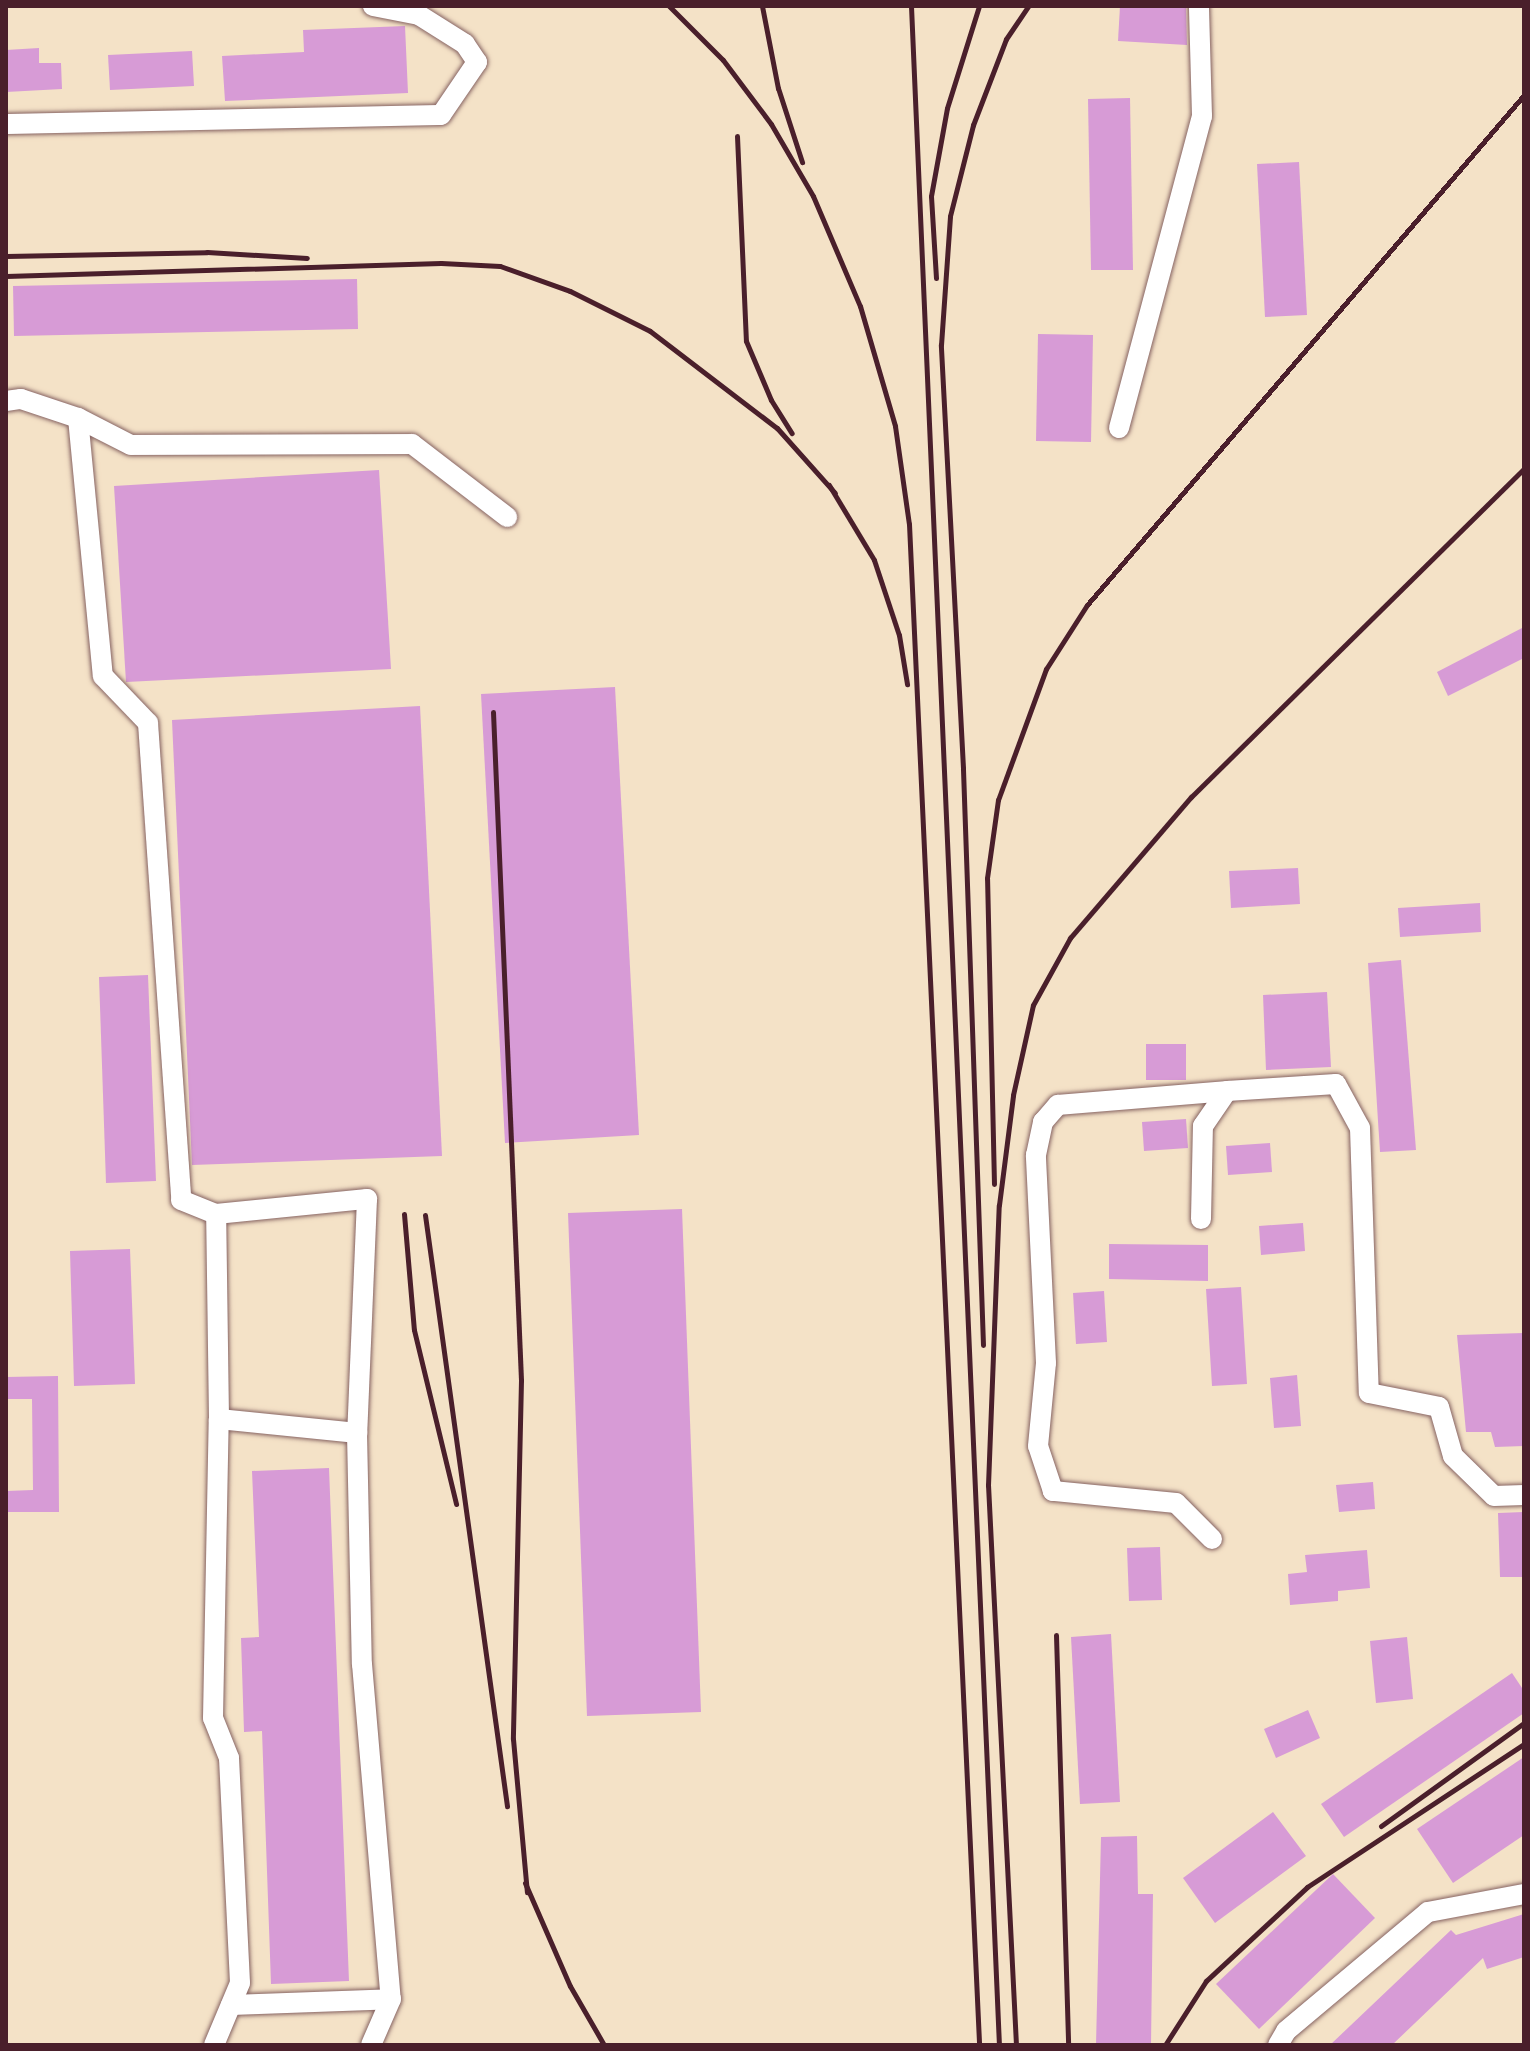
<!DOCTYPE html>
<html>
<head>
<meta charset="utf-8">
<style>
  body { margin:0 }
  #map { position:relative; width:1530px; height:2051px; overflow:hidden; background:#f4e2c7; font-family:"Playpen Sans",sans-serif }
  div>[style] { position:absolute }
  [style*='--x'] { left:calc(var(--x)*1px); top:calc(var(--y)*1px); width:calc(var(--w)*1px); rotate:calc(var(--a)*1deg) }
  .building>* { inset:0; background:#d79bd6 }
  .roads { filter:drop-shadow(0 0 2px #866362) drop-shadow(0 0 2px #866362) }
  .minor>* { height:20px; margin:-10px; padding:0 10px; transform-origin:10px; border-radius:10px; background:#fff }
  .rail>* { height:5px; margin:-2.5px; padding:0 2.5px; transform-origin:2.5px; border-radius:2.5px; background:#4a1f2b }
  span { translate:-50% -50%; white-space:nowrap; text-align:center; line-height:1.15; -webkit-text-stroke:7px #fcf5e5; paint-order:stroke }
  .frame { position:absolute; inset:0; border:8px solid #4a1f2b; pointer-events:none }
</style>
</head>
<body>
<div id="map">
  <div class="building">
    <div style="clip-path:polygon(1120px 6px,1186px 6px,1187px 45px,1118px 41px)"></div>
    <div style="clip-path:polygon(405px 26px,408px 93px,225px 101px,222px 56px,304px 52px,303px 30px)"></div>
    <div style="clip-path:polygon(39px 48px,39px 63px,61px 63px,62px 89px,6px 92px,6px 50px)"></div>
    <div style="clip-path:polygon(192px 51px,194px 86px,110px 90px,108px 55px)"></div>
    <div style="clip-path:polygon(1130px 98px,1133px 270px,1091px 270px,1088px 99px)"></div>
    <div style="clip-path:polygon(1299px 162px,1307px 315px,1265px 317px,1257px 164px)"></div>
    <div style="clip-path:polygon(357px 279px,358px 329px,14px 336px,13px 286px)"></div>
    <div style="clip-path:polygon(1038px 334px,1093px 335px,1091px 442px,1036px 441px)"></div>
    <div style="clip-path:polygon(379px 470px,391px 669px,126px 682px,114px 486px)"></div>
    <div style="clip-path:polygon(1524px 627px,1524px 658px,1448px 696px,1437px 672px)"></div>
    <div style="clip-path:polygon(615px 687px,639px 1135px,505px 1143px,481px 694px)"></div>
    <div style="clip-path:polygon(420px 706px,442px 1156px,192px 1165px,172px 720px)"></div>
    <div style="clip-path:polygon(1298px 868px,1300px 904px,1231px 908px,1229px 871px)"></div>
    <div style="clip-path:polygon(1480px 903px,1481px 932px,1400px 937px,1398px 908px)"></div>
    <div style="clip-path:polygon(1401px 960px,1416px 1150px,1380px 1152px,1368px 963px)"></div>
    <div style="clip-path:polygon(148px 975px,156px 1181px,106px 1183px,99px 977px)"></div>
    <div style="clip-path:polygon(1327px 992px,1331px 1067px,1266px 1070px,1263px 995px)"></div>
    <div style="clip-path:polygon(1146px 1044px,1186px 1044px,1186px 1080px,1146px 1080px)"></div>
    <div style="clip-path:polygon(1186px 1119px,1188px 1148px,1144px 1151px,1142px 1122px)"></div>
    <div style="clip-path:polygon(1270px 1143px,1272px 1172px,1228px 1175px,1226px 1146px)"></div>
    <div style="clip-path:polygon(682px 1209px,701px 1712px,587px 1716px,568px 1213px)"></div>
    <div style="clip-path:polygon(1303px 1223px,1305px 1251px,1261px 1255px,1259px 1226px)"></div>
    <div style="clip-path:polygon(1109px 1244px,1208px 1245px,1208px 1281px,1109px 1279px)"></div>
    <div style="clip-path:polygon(130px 1249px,135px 1384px,74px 1386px,70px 1251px)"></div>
    <div style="clip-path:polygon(1241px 1287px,1247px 1384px,1212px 1386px,1206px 1289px)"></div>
    <div style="clip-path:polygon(1104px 1291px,1107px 1342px,1076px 1344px,1073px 1293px)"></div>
    <div style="clip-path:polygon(1524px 1333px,1524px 1446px,1495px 1447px,1491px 1432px,1466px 1432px,1457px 1335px)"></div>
    <div style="clip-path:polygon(1297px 1375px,1301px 1426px,1274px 1428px,1270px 1378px)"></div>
    <div style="clip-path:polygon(58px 1376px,59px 1512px,6px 1512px,6px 1491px,33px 1490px,32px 1399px,6px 1399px,6px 1377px)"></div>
    <div style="clip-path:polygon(329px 1468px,349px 1981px,271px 1984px,262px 1731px,244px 1732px,241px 1638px,259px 1637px,252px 1471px)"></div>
    <div style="clip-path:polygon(1373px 1482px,1375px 1509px,1339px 1512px,1336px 1485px)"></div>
    <div style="clip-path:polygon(1524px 1512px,1524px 1577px,1500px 1577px,1498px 1513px)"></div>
    <div style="clip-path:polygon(1160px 1547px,1162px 1600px,1129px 1601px,1127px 1548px)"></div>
    <div style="clip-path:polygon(1367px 1550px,1370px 1588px,1338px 1591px,1338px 1601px,1290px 1605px,1288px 1574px,1307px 1572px,1305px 1555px)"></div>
    <div style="clip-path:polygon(1111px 1634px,1120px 1802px,1080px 1804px,1071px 1637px)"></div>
    <div style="clip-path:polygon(1407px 1637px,1413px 1699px,1376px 1703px,1370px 1641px)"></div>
    <div style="clip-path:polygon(1512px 1673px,1524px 1691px,1524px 1713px,1344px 1837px,1321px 1804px)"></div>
    <div style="clip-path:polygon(1308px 1710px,1320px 1738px,1276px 1758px,1264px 1729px)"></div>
    <div style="clip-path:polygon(1524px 1757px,1524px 1835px,1453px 1883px,1417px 1829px)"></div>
    <div style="clip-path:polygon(1273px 1812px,1306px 1856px,1215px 1923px,1183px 1878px)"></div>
    <div style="clip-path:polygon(1137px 1836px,1138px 1894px,1153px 1894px,1151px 2045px,1096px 2045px,1101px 1837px)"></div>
    <div style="clip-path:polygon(1333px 1874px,1375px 1918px,1259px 2029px,1216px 1984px)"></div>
    <div style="clip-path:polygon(1524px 1914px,1524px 1957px,1487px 1969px,1483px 1958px,1392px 2045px,1330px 2045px,1451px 1930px,1456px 1935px)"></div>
  </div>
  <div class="roads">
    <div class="minor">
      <div style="--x:6;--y:124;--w:435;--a:-1.2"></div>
      <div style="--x:441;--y:115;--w:64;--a:-55.8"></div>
      <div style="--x:477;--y:62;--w:22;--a:-124"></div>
      <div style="--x:465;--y:44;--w:54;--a:-147.8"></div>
      <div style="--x:419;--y:15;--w:47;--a:-168.9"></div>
      <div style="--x:6;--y:401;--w:15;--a:-8"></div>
      <div style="--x:21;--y:399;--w:60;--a:18.4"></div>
      <div style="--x:78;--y:418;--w:59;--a:27"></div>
      <div style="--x:131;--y:445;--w:281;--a:-0.2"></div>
      <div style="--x:412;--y:444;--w:120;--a:37.5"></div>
      <div style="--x:78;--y:418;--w:259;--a:84.5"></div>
      <div style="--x:103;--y:676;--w:65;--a:46.2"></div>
      <div style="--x:148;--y:723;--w:478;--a:86"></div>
      <div style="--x:181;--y:1200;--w:38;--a:22"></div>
      <div style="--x:216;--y:1214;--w:152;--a:-5.7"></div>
      <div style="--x:367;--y:1199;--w:234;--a:92.4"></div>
      <div style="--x:1119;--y:428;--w:323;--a:-75.1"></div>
      <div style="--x:1202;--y:116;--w:110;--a:-91.6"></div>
      <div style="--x:1201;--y:1219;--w:93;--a:-88.8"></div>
      <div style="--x:1203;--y:1126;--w:42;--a:-55.6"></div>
      <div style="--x:1227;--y:1091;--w:109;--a:-3.7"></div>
      <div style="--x:1336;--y:1084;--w:50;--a:61.4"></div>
      <div style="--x:1360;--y:1128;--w:265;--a:88.1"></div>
      <div style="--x:1369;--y:1393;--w:71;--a:11.3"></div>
      <div style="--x:1439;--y:1407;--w:51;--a:74.1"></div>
      <div style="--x:1453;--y:1456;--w:57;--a:44.3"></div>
      <div style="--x:1494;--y:1496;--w:30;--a:-2"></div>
      <div style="--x:219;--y:1419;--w:139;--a:5.8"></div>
      <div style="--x:357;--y:1433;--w:231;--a:88.8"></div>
      <div style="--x:362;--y:1664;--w:336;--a:85.1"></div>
      <div style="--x:391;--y:1999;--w:50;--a:113.5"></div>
      <div style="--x:1212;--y:1539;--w:51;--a:-135"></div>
      <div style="--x:1176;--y:1503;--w:124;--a:-174.4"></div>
      <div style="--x:1053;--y:1491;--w:47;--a:-108.4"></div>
      <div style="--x:1038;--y:1446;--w:83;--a:-84.5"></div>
      <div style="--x:1046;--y:1363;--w:208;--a:-92.8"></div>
      <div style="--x:1036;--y:1155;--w:34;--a:-78"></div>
      <div style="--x:1043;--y:1122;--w:23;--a:-49"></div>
      <div style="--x:1058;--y:1105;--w:170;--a:-4.7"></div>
      <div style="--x:231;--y:2005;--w:160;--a:-2.1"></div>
      <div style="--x:214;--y:2045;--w:67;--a:-67.2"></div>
      <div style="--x:240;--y:1983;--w:225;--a:-92.8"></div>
      <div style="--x:229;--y:1758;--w:43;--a:-111.8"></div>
      <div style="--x:213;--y:1718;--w:299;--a:-88.9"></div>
      <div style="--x:219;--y:1419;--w:205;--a:-90.8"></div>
      <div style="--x:1278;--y:2045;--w:16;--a:-60"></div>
      <div style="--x:1286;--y:2031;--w:185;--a:-40"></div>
      <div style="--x:1428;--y:1912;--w:98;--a:-10.6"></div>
    </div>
  </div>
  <div class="rail">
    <div style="--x:669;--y:6;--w:76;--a:45"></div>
    <div style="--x:723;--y:60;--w:80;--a:53.1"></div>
    <div style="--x:771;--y:124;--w:83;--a:59.7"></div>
    <div style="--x:813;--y:196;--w:120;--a:66.9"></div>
    <div style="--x:860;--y:306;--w:125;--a:73.7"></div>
    <div style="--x:895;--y:426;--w:99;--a:81.9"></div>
    <div style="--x:909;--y:524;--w:1523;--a:87.36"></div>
    <div style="--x:762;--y:6;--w:84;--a:79"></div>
    <div style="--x:778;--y:88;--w:78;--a:72"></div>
    <div style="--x:911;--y:6;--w:2041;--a:87.53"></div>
    <div style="--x:737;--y:136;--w:205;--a:87.5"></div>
    <div style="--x:746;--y:341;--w:64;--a:67"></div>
    <div style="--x:771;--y:400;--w:39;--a:58"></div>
    <div style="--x:6;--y:256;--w:201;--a:-1.1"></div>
    <div style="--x:207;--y:252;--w:100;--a:3.4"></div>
    <div style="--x:6;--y:276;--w:435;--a:-1.7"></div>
    <div style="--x:441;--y:263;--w:59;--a:2.9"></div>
    <div style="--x:500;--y:266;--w:74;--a:19.7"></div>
    <div style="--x:570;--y:291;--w:89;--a:26.6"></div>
    <div style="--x:650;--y:331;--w:160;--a:37.4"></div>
    <div style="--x:777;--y:428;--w:87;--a:48.3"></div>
    <div style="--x:936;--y:278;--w:82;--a:-93.5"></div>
    <div style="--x:931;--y:196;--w:89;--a:-79.7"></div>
    <div style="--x:947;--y:108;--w:107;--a:-72.6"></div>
    <div style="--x:829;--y:485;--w:87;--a:59"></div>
    <div style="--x:874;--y:560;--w:79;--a:71.6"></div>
    <div style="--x:899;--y:635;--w:50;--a:80.7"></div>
    <div style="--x:493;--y:712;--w:669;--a:87.6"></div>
    <div style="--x:521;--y:1380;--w:359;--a:91.3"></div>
    <div style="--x:513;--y:1739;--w:154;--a:84.8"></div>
    <div style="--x:994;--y:1184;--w:306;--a:-91.3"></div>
    <div style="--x:987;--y:878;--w:79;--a:-82"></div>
    <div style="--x:998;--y:800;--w:140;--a:-69.9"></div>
    <div style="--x:1046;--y:669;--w:76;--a:-57.4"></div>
    <div style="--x:1087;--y:605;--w:672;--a:-49.41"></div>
    <div style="--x:404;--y:1214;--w:116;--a:85.1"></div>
    <div style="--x:414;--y:1330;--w:179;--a:76.4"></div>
    <div style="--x:425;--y:1215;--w:597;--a:82.1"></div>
    <div style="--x:983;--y:1345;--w:577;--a:-91.99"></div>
    <div style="--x:963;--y:768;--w:424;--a:-93"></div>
    <div style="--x:941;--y:345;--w:129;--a:-86"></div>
    <div style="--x:950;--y:216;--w:94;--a:-75.8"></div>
    <div style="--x:973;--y:125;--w:92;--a:-69"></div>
    <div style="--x:1006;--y:39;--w:40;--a:-56"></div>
    <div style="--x:1056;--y:1635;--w:410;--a:88.3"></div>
    <div style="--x:1381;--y:1826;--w:176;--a:-35.8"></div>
    <div style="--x:525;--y:1883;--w:112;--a:66.4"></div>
    <div style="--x:570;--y:1986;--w:68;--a:60"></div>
    <div style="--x:1016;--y:2045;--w:561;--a:-92.86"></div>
    <div style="--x:988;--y:1485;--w:280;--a:-87.8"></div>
    <div style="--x:999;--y:1205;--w:111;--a:-82.7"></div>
    <div style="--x:1013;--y:1095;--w:92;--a:-77.5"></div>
    <div style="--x:1033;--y:1005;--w:77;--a:-61.1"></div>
    <div style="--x:1070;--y:938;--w:186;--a:-49.4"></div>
    <div style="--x:1191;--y:797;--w:467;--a:-44.6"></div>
    <div style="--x:1165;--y:2045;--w:76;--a:-57.4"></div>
    <div style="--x:1206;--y:1981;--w:138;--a:-42.9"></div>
    <div style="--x:1307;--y:1887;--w:260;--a:-33.4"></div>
  </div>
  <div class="frame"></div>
</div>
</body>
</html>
